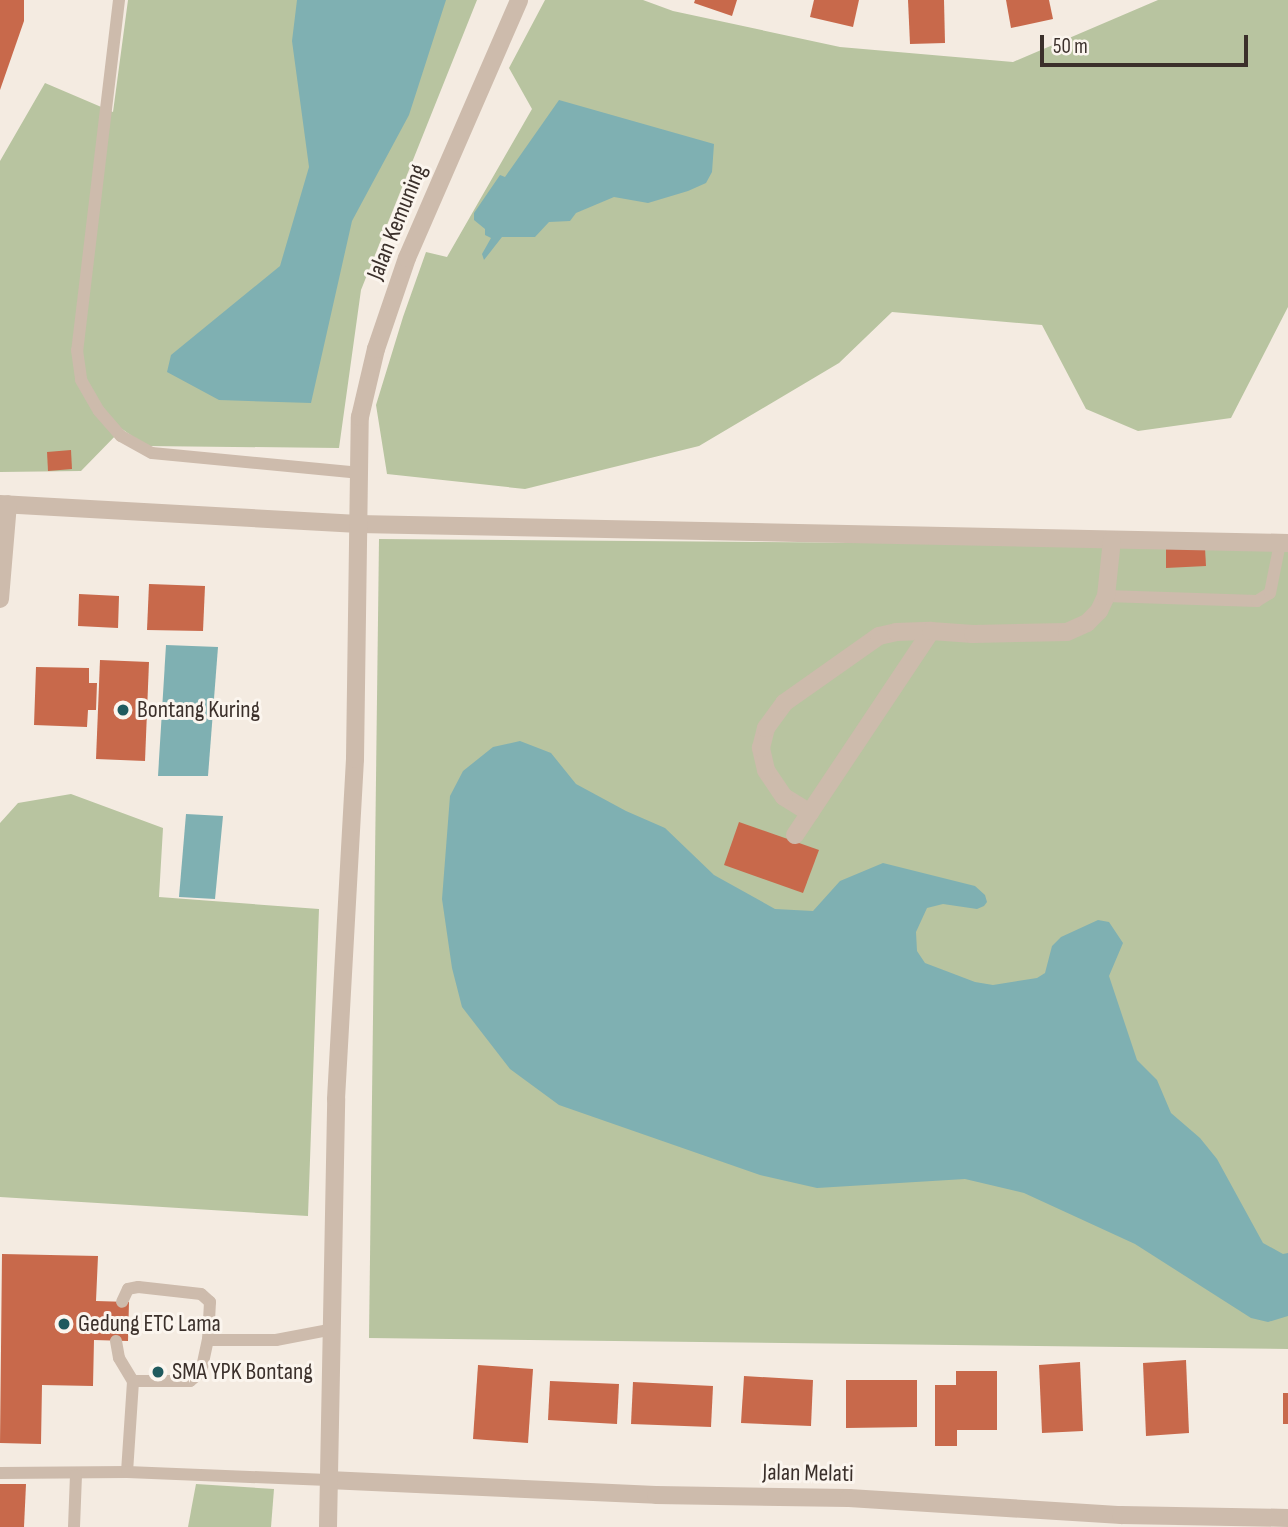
<!DOCTYPE html>
<html>
<head>
<meta charset="utf-8">
<style>
  body { margin:0 }
  #map { position:relative; width:1288px; height:1527px; overflow:hidden; background:#f4ebe1; font-family:"Sofia Sans Condensed",sans-serif }
  div>[style] { position:absolute }
  [style*='--x'] { left:calc(var(--x)*1px); top:calc(var(--y)*1px); width:calc(var(--w)*1px); rotate:calc(var(--a)*1deg) }
  .green>* { inset:0; background:#b8c4a0 }
  .water>* { inset:0; background:#7fb0b2 }
  .building>* { inset:0; background:#c8694b }
  .service>* { height:12px; margin:-6px; padding:0 6px; transform-origin:6px; border-radius:6px; background:#cdbbac }
  .minor>* { height:18px; margin:-9px; padding:0 9px; transform-origin:9px; border-radius:9px; background:#cdbbac }
  .dots>* { width:19px; height:19px; translate:-50% -50%; box-sizing:border-box; border:4px solid #fbf5ee; border-radius:50% }
  span { translate:-50% -50%; white-space:nowrap; text-align:center; line-height:1.15; -webkit-text-stroke:6px #fbf5ee; paint-order:stroke }
  .street-label { font-size:24px; color:#3b302b }
  .poi-label { font-size:24px; color:#3b302b }
  .left { translate:0 -50%; text-align:left }
  .scale { position:absolute; left:1040px; top:35px; width:208px; height:32px; box-sizing:border-box; border:4px solid #3b302b; border-top:0; padding-left:9px; font-size:21px; line-height:24px; white-space:nowrap; color:#3b302b; -webkit-text-stroke:5px #fbf5ee; paint-order:stroke }
</style>
</head>
<body>
<div id="map">
  <div class="green">
    <div style="clip-path:polygon(128px 0,477px 0,361px 290px,339px 448px,146px 446px,122px 429px,81px 471px,0 472px,0 161px,45px 83px,113px 112px)"></div>
    <div style="clip-path:polygon(545px 0,643px 0,673px 11px,840px 47px,1013px 62px,1158px 0,1288px 0,1288px 307px,1231px 418px,1138px 431px,1086px 409px,1042px 325px,892px 312px,839px 363px,699px 446px,525px 489px,387px 474px,376px 405px,403px 317px,426px 252px,447px 257px,532px 109px,509px 68px)"></div>
    <div style="clip-path:polygon(379px 539px,1288px 546px,1288px 1349px,369px 1338px)"></div>
    <div style="clip-path:polygon(71px 794px,163px 828px,159px 897px,319px 909px,308px 1216px,0 1197px,0 823px,18px 803px)"></div>
    <div style="clip-path:polygon(196px 1484px,274px 1489px,271px 1527px,188px 1527px)"></div>
  </div>
  <div class="water">
    <div style="clip-path:polygon(297px 0,446px 0,409px 115px,352px 221px,311px 403px,219px 400px,167px 372px,171px 355px,280px 266px,309px 167px,292px 41px)"></div>
    <div style="clip-path:polygon(559px 100px,714px 144px,712px 172px,706px 183px,688px 191px,648px 203px,614px 197px,576px 213px,570px 221px,549px 222px,535px 237px,502px 237px,484px 260px,482px 254px,491px 238px,485px 235px,485px 229px,474px 220px,474px 213px,500px 175px,505px 177px)"></div>
    <div style="clip-path:polygon(166px 645px,218px 647px,208px 776px,158px 776px)"></div>
    <div style="clip-path:polygon(520px 741px,551px 753px,576px 784px,626px 811px,665px 828px,714px 875px,775px 909px,813px 911px,840px 881px,883px 863px,975px 886px,985px 895px,987px 902px,984px 906px,977px 909px,943px 904px,927px 908px,916px 932px,917px 951px,925px 963px,975px 982px,993px 985px,1037px 978px,1045px 973px,1052px 946px,1061px 937px,1098px 920px,1109px 922px,1123px 943px,1109px 976px,1137px 1060px,1157px 1080px,1171px 1113px,1200px 1138px,1217px 1159px,1263px 1243px,1283px 1254px,1288px 1253px,1288px 1316px,1268px 1322px,1251px 1318px,1135px 1244px,1024px 1193px,965px 1179px,817px 1188px,760px 1175px,559px 1105px,510px 1069px,462px 1007px,452px 968px,442px 899px,450px 796px,463px 771px,493px 747px)"></div>
    <div style="clip-path:polygon(186px 814px,223px 816px,215px 899px,179px 897px)"></div>
  </div>
  <div class="building">
    <div style="clip-path:polygon(0 0,24px 0,24px 21px,0 90px)"></div>
    <div style="clip-path:polygon(695px 0,737px 0,732px 16px,694px 3px)"></div>
    <div style="clip-path:polygon(814px 0,859px 0,853px 27px,810px 17px)"></div>
    <div style="clip-path:polygon(908px 0,944px 0,945px 43px,910px 44px)"></div>
    <div style="clip-path:polygon(1006px 0,1049px 0,1053px 19px,1011px 28px)"></div>
    <div style="clip-path:polygon(71px 450px,72px 469px,48px 471px,47px 452px)"></div>
    <div style="clip-path:polygon(1205px 548px,1206px 566px,1166px 568px,1166px 549px)"></div>
    <div style="clip-path:polygon(149px 584px,205px 586px,203px 631px,147px 630px)"></div>
    <div style="clip-path:polygon(79px 594px,119px 596px,118px 628px,78px 626px)"></div>
    <div style="clip-path:polygon(100px 660px,149px 662px,145px 761px,96px 759px)"></div>
    <div style="clip-path:polygon(36px 667px,89px 668px,89px 683px,97px 683px,96px 710px,88px 710px,87px 727px,34px 725px)"></div>
    <div style="clip-path:polygon(739px 822px,819px 850px,803px 893px,724px 865px)"></div>
    <div style="clip-path:polygon(2px 1254px,98px 1256px,96px 1301px,129px 1302px,128px 1341px,94px 1340px,93px 1386px,42px 1385px,41px 1444px,0 1443px)"></div>
    <div style="clip-path:polygon(1186px 1360px,1189px 1433px,1146px 1436px,1143px 1363px)"></div>
    <div style="clip-path:polygon(1080px 1362px,1083px 1431px,1042px 1433px,1039px 1365px)"></div>
    <div style="clip-path:polygon(478px 1365px,533px 1369px,528px 1443px,473px 1439px)"></div>
    <div style="clip-path:polygon(956px 1371px,997px 1371px,997px 1430px,957px 1430px,957px 1446px,935px 1446px,935px 1385px,956px 1385px)"></div>
    <div style="clip-path:polygon(744px 1376px,813px 1380px,811px 1426px,741px 1423px)"></div>
    <div style="clip-path:polygon(846px 1380px,917px 1380px,917px 1427px,846px 1428px)"></div>
    <div style="clip-path:polygon(550px 1381px,619px 1384px,617px 1424px,548px 1420px)"></div>
    <div style="clip-path:polygon(633px 1382px,713px 1386px,711px 1427px,631px 1424px)"></div>
    <div style="clip-path:polygon(1283px 1393px,1288px 1393px,1288px 1424px,1283px 1424px)"></div>
    <div style="clip-path:polygon(0 1484px,26px 1484px,24px 1527px,0 1527px)"></div>
  </div>
  <div class="service">
    <div style="--x:119;--y:0;--w:353;--a:96.8"></div>
    <div style="--x:77;--y:350;--w:30;--a:82"></div>
    <div style="--x:81;--y:380;--w:36;--a:60"></div>
    <div style="--x:99;--y:411;--w:33;--a:49"></div>
    <div style="--x:121;--y:436;--w:35;--a:29"></div>
    <div style="--x:152;--y:453;--w:207;--a:5.5"></div>
    <div style="--x:1106;--y:596;--w:151;--a:1.9"></div>
    <div style="--x:1257;--y:601;--w:15;--a:-32"></div>
    <div style="--x:1270;--y:593;--w:51;--a:-78.7"></div>
    <div style="--x:208;--y:1340;--w:68;--a:0"></div>
    <div style="--x:276;--y:1340;--w:58;--a:-10.9"></div>
    <div style="--x:116;--y:1341;--w:17;--a:80"></div>
    <div style="--x:119;--y:1358;--w:27;--a:59"></div>
    <div style="--x:133;--y:1381;--w:57;--a:0"></div>
    <div style="--x:190;--y:1381;--w:14;--a:-39"></div>
    <div style="--x:201;--y:1372;--w:33;--a:-78"></div>
    <div style="--x:208;--y:1340;--w:38;--a:-87"></div>
    <div style="--x:210;--y:1302;--w:12;--a:-138"></div>
    <div style="--x:201;--y:1294;--w:63;--a:-173.7"></div>
    <div style="--x:138;--y:1287;--w:10;--a:169"></div>
    <div style="--x:128;--y:1289;--w:14;--a:115"></div>
    <div style="--x:127;--y:1472;--w:91;--a:-86.2"></div>
    <div style="--x:0;--y:1473;--w:127;--a:-0.5"></div>
    <div style="--x:127;--y:1472;--w:201;--a:2.3"></div>
    <div style="--x:74;--y:1527;--w:52;--a:-87.8"></div>
  </div>
  <div class="minor">
    <div style="--x:0;--y:504;--w:359;--a:3.2"></div>
    <div style="--x:358;--y:524;--w:930;--a:1.17"></div>
    <div style="--x:0;--y:599;--w:95;--a:-85.2"></div>
    <div style="--x:810;--y:813;--w:31;--a:-148"></div>
    <div style="--x:784;--y:797;--w:32;--a:-124"></div>
    <div style="--x:766;--y:770;--w:23;--a:-103"></div>
    <div style="--x:761;--y:748;--w:21;--a:-76"></div>
    <div style="--x:766;--y:728;--w:31;--a:-54"></div>
    <div style="--x:784;--y:703;--w:116;--a:-35.2"></div>
    <div style="--x:879;--y:636;--w:17;--a:-13"></div>
    <div style="--x:896;--y:632;--w:35;--a:-2"></div>
    <div style="--x:795;--y:835;--w:245;--a:-56.3"></div>
    <div style="--x:931;--y:631;--w:42;--a:4.1"></div>
    <div style="--x:973;--y:634;--w:94;--a:-1.2"></div>
    <div style="--x:1067;--y:632;--w:22;--a:-24"></div>
    <div style="--x:1087;--y:623;--w:17;--a:-45"></div>
    <div style="--x:1099;--y:611;--w:17;--a:-65"></div>
    <div style="--x:1106;--y:596;--w:56;--a:-83.9"></div>
    <div style="--x:328;--y:1480;--w:328;--a:2.6"></div>
    <div style="--x:656;--y:1495;--w:193;--a:0.9"></div>
    <div style="--x:849;--y:1498;--w:273;--a:3.6"></div>
    <div style="--x:1121;--y:1515;--w:167;--a:1"></div>
    <div style="--x:328;--y:1527;--w:428;--a:-88.9"></div>
    <div style="--x:336;--y:1099;--w:341;--a:-86.8"></div>
    <div style="--x:355;--y:759;--w:342;--a:-89.2"></div>
    <div style="--x:360;--y:417;--w:70;--a:-76.8"></div>
    <div style="--x:376;--y:349;--w:96;--a:-71.2"></div>
    <div style="--x:407;--y:258;--w:281;--a:-66.5"></div>
  </div>
  <div class="dots">
    <div style="left:123px;top:710px;background:#1f5a5e"></div>
    <div style="left:64px;top:1324px;background:#1f5a5e"></div>
    <div style="left:158px;top:1372px;background:#1f5a5e"></div>
  </div>
  <div class="street-label">
    <span style="left:397px;top:222px;rotate:-68deg">Jalan Kemuning</span>
    <span style="left:808px;top:1473px;rotate:1deg">Jalan Melati</span>
  </div>
  <div class="poi-label">
    <span class="left" style="left:137px;top:710px">Bontang Kuring</span>
    <span class="left" style="left:78px;top:1324px">Gedung ETC Lama</span>
    <span class="left" style="left:172px;top:1372px">SMA YPK Bontang</span>
  </div>
  <div class="scale">50 m</div>
</div>
</body>
</html>
